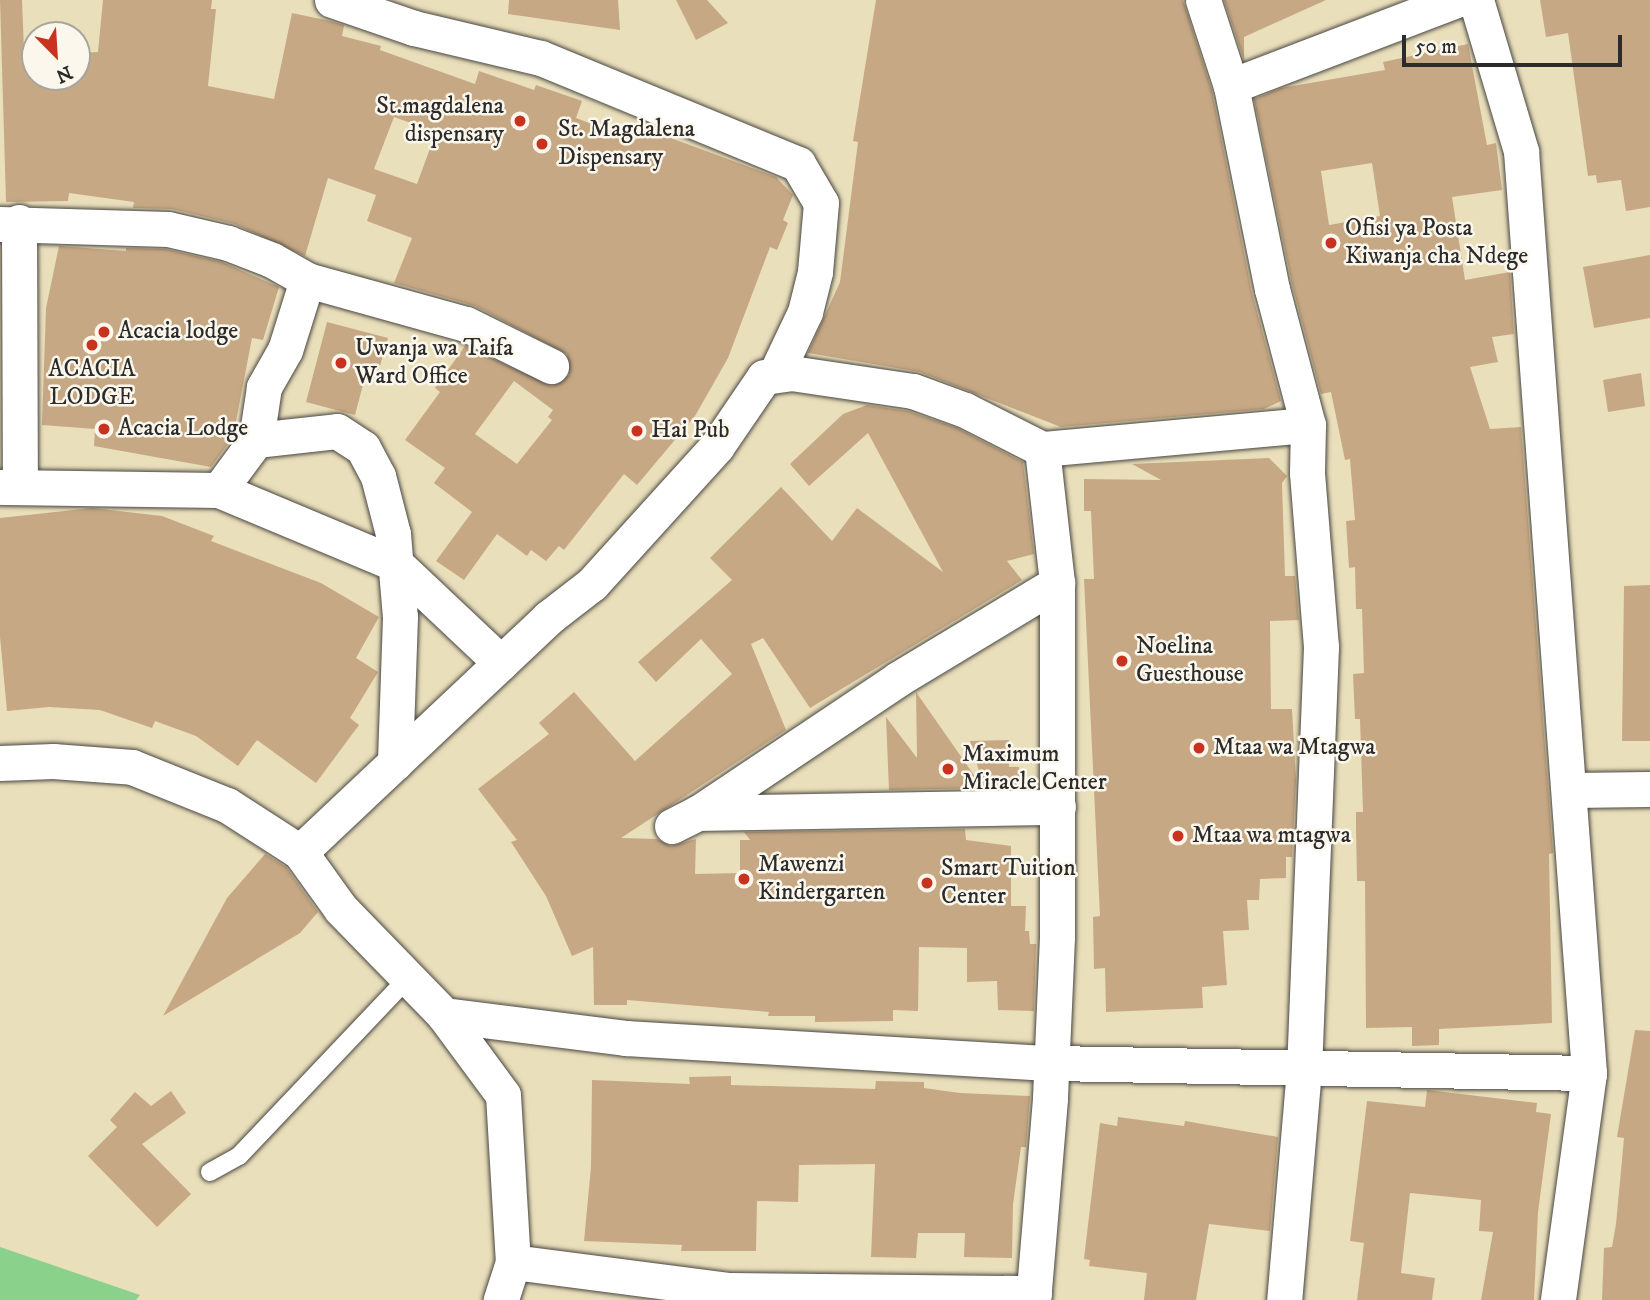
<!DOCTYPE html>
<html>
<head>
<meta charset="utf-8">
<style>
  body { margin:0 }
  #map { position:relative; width:1650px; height:1300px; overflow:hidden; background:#eadfbb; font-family:"IM FELL DW Pica",serif }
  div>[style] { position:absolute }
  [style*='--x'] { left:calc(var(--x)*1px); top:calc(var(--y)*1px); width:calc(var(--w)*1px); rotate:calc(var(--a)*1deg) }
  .green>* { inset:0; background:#8ad18b }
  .building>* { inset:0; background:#c7a884 }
  .roads { filter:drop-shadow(0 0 2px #484641) drop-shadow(0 0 2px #484641) }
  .lane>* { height:18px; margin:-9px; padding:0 9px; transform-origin:9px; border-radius:9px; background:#fff }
  .street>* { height:35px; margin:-17.5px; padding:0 17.5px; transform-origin:17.5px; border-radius:17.5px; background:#fff }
  .dots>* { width:19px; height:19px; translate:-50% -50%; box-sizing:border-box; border:4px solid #fbf7ec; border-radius:50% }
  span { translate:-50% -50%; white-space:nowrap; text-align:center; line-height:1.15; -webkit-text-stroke:5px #fbf7ec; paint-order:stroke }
  .poi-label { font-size:24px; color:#2b2b2b }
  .right { translate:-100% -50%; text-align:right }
  .left { translate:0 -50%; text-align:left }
  .north { position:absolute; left:21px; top:21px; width:70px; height:70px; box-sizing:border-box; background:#fbf7ec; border:2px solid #a8a59f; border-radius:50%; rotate:156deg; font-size:19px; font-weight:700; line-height:28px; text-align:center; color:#2b2b2b }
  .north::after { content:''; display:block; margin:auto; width:24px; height:32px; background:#c8321e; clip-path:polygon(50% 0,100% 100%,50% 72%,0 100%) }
  .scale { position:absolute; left:1402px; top:35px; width:220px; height:32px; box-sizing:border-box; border:4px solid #2b2b2b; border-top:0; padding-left:9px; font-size:21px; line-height:24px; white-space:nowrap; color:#2b2b2b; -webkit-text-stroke:5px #fbf7ec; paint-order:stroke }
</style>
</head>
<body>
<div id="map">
  <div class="green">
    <div style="clip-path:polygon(0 1247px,140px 1295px,136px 1300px,0 1300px)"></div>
  </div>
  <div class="building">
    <div style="clip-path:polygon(evenodd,0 0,22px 0,24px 51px,35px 51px,35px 77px,77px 77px,77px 53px,98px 52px,103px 0,212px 0,211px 9px,216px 9px,208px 86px,274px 99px,292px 13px,330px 21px,344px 25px,342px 36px,381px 46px,380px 50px,475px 84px,479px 71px,534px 90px,536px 85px,582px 101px,576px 118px,636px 140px,641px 127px,776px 177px,793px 195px,783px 220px,788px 223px,777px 250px,770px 247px,728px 358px,695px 416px,637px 485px,624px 474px,564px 550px,559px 546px,546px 561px,531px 550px,527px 556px,497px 534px,464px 580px,436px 561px,472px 512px,434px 483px,445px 468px,405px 440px,440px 392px,435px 388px,465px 346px,552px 386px,569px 375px,567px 354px,475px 306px,394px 283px,412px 238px,367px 221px,376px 195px,328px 178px,305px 256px,235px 224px,172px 209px,133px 208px,134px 202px,69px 193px,68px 201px,6px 202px,0 0,394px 117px,436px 132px,417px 184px,374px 169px,394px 117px,0 0,514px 381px,553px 410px,548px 417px,552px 420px,517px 464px,475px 434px,514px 381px)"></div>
    <div style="clip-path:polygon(509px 0,618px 0,620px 30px,508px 14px)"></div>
    <div style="clip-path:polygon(676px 0,707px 0,728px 23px,696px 40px)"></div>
    <div style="clip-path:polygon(876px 0,1183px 0,1212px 91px,1252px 293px,1281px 401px,1264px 409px,1061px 427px,920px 372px,808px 353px,840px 282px,858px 142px,853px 141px)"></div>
    <div style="clip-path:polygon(1224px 0,1326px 0,1244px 37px,1244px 60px)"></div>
    <div style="clip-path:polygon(1540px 0,1650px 0,1650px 207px,1626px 211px,1621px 180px,1597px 183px,1596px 175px,1588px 176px,1568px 33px,1546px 37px)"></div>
    <div style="clip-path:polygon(evenodd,1468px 44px,1487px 145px,1496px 143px,1502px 190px,1452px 197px,1465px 280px,1510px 272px,1514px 334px,1492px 337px,1498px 362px,1470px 367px,1490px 429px,1521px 427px,1553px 853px,1549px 854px,1552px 1023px,1439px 1029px,1439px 1045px,1412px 1046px,1412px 1027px,1366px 1028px,1365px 881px,1357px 881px,1356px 828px,1356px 812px,1363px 812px,1360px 719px,1355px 719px,1353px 674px,1364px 673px,1362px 609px,1356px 609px,1355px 567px,1349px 568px,1346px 521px,1355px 520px,1350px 459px,1345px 460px,1331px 392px,1321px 394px,1292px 284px,1254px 99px,1281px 88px,1385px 70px,1383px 62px,1468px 44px,1372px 163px,1380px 216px,1329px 225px,1321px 171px,1372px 163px)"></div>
    <div style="clip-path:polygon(59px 246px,126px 251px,126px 248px,165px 249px,222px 262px,279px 287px,263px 340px,252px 338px,233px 437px,211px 467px,94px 446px,95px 429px,42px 425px,46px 308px)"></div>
    <div style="clip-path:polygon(1650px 255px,1650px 318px,1594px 328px,1583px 267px)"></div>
    <div style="clip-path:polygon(327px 322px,388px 338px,376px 380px,365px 377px,355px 415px,306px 402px)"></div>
    <div style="clip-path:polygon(1641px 373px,1645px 406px,1608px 412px,1603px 380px)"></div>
    <div style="clip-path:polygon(867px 405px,908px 411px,957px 428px,1023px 462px,1034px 554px,1007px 561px,1022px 580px,810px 708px,763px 638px,751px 644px,786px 730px,621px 838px,657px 839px,671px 846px,696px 839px,695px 874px,740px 873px,740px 840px,750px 840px,744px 832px,965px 829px,966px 840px,1011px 846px,1011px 906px,1026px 906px,1025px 931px,1029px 931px,1030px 944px,1036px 944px,1034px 1011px,998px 1010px,997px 981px,967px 982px,967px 948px,919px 947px,918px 1011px,893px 1010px,893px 1021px,815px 1022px,815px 1016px,768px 1016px,769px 1012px,627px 1000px,627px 1005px,594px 1005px,593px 947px,572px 956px,546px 896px,511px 842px,517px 840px,478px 789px,549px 734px,539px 723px,574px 692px,635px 761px,732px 674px,701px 639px,656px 682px,638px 662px,732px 580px,710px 558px,781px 487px,832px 541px,857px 508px,943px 572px,868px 433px,809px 486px,790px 464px,843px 414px)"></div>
    <div style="clip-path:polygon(1269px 458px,1287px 476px,1282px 483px,1285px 576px,1295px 576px,1299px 620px,1270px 621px,1271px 709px,1292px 709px,1296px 780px,1292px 857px,1286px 857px,1286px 878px,1260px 879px,1259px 900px,1247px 900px,1249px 930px,1223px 931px,1227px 985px,1202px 987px,1203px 1008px,1106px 1012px,1105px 968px,1094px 969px,1093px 917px,1100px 916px,1084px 579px,1094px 579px,1091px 511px,1084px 511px,1084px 479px,1161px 480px,1132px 464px)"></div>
    <div style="clip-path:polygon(92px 508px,162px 516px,214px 536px,211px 541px,321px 583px,379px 617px,356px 658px,378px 672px,350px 718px,359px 725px,316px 783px,257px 740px,238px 766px,196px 736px,155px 721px,152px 728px,100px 710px,49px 707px,7px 711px,0 637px,0 518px)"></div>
    <div style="clip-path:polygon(1650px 585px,1650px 741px,1622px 741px,1624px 586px)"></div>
    <div style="clip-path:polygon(916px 692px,983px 788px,889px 790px,886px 717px,917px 758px)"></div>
    <div style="clip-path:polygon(1009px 740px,1009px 767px,1019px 767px,1020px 788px,984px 788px,970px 741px)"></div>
    <div style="clip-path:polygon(265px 854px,286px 867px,318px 912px,300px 933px,163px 1016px,227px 898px)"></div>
    <div style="clip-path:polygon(1635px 1030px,1650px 1031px,1650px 1300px,1602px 1300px,1604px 1248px,1612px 1247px,1616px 1224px,1624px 1138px,1617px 1137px)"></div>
    <div style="clip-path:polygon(731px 1076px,731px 1085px,875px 1089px,876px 1081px,924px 1082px,924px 1088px,960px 1093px,1030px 1096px,1026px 1147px,1021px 1147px,1013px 1204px,1012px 1258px,964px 1257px,965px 1233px,918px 1233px,916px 1258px,871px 1257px,875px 1164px,799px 1165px,798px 1202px,757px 1201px,756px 1251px,681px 1251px,682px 1245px,584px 1241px,591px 1167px,592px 1080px,690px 1084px,689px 1077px)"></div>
    <div style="clip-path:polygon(1427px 1090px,1537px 1103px,1536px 1112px,1551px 1114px,1538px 1212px,1534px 1300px,1481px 1300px,1493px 1232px,1479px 1231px,1481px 1200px,1410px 1193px,1401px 1273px,1435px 1278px,1432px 1300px,1357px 1300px,1364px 1243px,1350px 1241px,1367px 1101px,1425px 1107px)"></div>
    <div style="clip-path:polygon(171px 1091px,186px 1113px,142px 1144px,191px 1194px,157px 1227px,88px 1156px,117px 1127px,110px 1120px,135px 1092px,151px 1106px)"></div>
    <div style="clip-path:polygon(1118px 1117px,1184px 1126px,1185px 1121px,1278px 1137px,1270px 1231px,1209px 1224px,1196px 1300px,1144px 1300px,1147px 1273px,1089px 1266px,1090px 1260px,1084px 1259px,1100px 1123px,1117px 1126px)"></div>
  </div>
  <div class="roads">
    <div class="lane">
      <div style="--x:210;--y:1172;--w:33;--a:-29"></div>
      <div style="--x:239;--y:1156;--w:243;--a:-46.5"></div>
    </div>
    <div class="street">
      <div style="--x:332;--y:0;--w:87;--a:18.9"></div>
      <div style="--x:414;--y:28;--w:130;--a:13.3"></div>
      <div style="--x:541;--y:58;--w:278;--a:22.4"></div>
      <div style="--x:798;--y:164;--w:45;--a:59.5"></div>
      <div style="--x:821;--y:203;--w:69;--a:95"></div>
      <div style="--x:815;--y:272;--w:41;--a:104"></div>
      <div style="--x:805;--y:312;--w:68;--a:115.4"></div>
      <div style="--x:1203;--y:0;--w:90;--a:72"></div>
      <div style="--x:1231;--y:86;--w:207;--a:78.6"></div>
      <div style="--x:1272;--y:289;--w:141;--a:75.2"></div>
      <div style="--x:1308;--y:425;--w:48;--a:91.2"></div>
      <div style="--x:1307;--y:473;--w:175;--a:85.4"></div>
      <div style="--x:1321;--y:647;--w:422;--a:92.3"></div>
      <div style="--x:1304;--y:1069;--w:232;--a:94.9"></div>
      <div style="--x:1476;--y:0;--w:158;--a:73.4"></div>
      <div style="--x:1521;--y:151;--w:925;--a:85.78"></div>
      <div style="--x:1589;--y:1073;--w:229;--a:97.8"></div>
      <div style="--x:1231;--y:86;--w:241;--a:-20.9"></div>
      <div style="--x:19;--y:222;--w:263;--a:89.8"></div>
      <div style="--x:0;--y:224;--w:168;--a:1.7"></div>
      <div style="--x:168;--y:229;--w:62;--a:13.1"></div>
      <div style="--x:228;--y:243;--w:47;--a:21.1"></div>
      <div style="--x:272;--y:260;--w:40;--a:29.7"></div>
      <div style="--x:307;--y:280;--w:73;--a:107.4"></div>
      <div style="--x:285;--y:350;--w:43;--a:119.6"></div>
      <div style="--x:264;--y:387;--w:54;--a:98.6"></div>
      <div style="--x:256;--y:440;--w:62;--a:126.5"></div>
      <div style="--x:307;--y:280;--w:165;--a:15.5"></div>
      <div style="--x:466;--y:324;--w:95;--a:26.3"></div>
      <div style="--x:256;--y:440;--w:81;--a:-6.3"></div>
      <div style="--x:337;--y:431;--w:31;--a:33"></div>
      <div style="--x:363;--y:448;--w:32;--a:62"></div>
      <div style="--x:378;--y:476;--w:60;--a:75.5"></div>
      <div style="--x:393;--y:534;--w:83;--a:85.2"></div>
      <div style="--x:400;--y:617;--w:146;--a:92"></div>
      <div style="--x:1042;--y:449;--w:267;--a:-5.2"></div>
      <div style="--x:0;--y:487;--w:219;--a:0.8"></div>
      <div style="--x:219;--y:490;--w:192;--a:22.7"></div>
      <div style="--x:396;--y:564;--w:144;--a:43.3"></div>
      <div style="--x:0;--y:763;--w:53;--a:-2.2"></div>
      <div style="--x:53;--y:761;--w:79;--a:4.3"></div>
      <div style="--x:132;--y:767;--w:102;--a:21.8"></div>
      <div style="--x:227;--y:805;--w:87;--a:32.8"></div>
      <div style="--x:300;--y:852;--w:70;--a:54.3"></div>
      <div style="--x:341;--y:909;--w:148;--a:45.8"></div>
      <div style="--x:444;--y:1015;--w:99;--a:53.6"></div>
      <div style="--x:503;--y:1095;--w:167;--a:86.6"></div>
      <div style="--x:513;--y:1262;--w:40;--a:108"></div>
      <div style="--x:1570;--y:790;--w:80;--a:-0.7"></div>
      <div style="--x:698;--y:813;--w:241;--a:-33.8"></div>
      <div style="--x:898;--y:679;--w:186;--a:-31.1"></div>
      <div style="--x:672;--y:826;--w:29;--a:-27"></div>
      <div style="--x:698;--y:813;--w:360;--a:-1"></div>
      <div style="--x:300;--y:852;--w:341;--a:-43.3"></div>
      <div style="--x:548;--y:618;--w:56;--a:-37.7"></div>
      <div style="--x:592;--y:584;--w:186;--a:-47.8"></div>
      <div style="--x:717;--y:446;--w:83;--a:-55.7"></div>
      <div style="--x:764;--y:377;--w:27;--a:-8"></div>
      <div style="--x:791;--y:373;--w:123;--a:8.4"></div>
      <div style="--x:913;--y:391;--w:55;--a:20.1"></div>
      <div style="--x:965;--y:410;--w:86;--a:26.9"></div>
      <div style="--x:1042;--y:449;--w:135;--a:83.6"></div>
      <div style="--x:1057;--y:583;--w:354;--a:90"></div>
      <div style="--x:1057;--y:937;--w:162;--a:92.5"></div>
      <div style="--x:1050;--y:1099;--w:202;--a:94.8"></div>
      <div style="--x:444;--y:1015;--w:183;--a:7.2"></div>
      <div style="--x:626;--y:1038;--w:427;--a:3.4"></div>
      <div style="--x:1052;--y:1063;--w:537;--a:1.07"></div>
      <div style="--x:513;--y:1262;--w:218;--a:7.4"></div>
      <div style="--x:729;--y:1290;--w:305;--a:0.6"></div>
    </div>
  </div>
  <div class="dots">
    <div style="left:520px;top:121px;background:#c8321e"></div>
    <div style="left:542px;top:144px;background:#c8321e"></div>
    <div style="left:1331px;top:243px;background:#c8321e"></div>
    <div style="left:104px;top:332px;background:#c8321e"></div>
    <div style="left:92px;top:345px;background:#c8321e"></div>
    <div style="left:341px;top:363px;background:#c8321e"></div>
    <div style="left:104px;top:429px;background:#c8321e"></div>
    <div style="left:637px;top:431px;background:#c8321e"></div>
    <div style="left:1122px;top:661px;background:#c8321e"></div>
    <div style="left:1199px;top:748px;background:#c8321e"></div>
    <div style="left:948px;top:769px;background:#c8321e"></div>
    <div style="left:1178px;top:836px;background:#c8321e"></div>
    <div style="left:744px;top:879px;background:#c8321e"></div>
    <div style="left:927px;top:883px;background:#c8321e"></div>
  </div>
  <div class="poi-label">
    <span class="right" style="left:504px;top:121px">St.magdalena<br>dispensary</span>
    <span class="left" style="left:558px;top:144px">St. Magdalena<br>Dispensary</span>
    <span class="left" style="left:1345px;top:243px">Ofisi ya Posta<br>Kiwanja cha Ndege</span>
    <span class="left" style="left:118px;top:332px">Acacia lodge</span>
    <span class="left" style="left:355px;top:363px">Uwanja wa Taifa<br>Ward Office</span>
    <span style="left:92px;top:384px">ACACIA<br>LODGE</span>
    <span class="left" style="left:118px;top:429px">Acacia Lodge</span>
    <span class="left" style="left:651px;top:431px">Hai Pub</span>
    <span class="left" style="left:1136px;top:661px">Noelina<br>Guesthouse</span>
    <span class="left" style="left:1213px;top:748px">Mtaa wa Mtagwa</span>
    <span class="left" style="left:962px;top:769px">Maximum<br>Miracle Center</span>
    <span class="left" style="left:1192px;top:836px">Mtaa wa mtagwa</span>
    <span class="left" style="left:758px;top:879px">Mawenzi<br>Kindergarten</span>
    <span class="left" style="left:941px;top:883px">Smart Tuition<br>Center</span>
  </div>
  <div class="north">N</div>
  <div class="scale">50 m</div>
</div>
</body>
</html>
